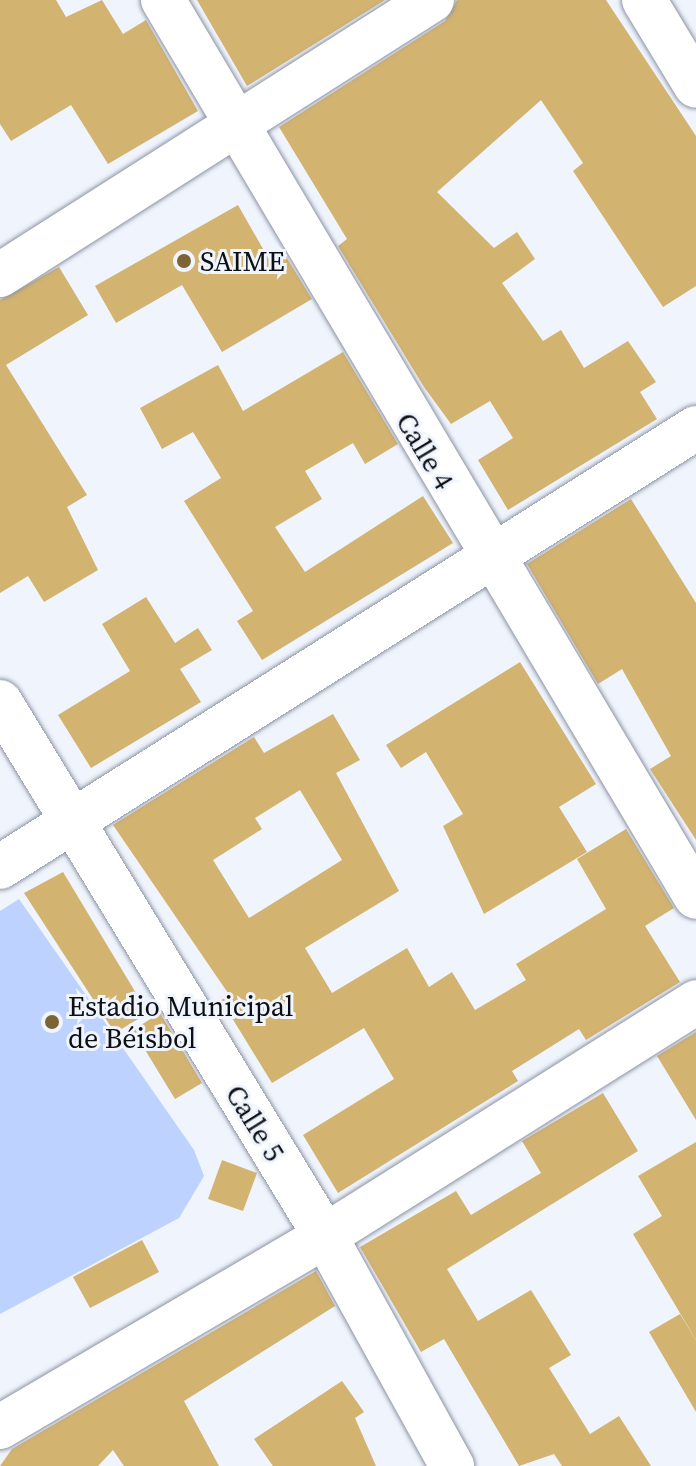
<!DOCTYPE html>
<html>
<head>
<meta charset="utf-8">
<style>
  body { margin:0 }
  #map { position:relative; width:696px; height:1466px; overflow:hidden; background:#eff4fd; font-family:"Source Serif 4",serif }
  div>[style] { position:absolute }
  [style*='--x'] { left:calc(var(--x)*1px); top:calc(var(--y)*1px); width:calc(var(--w)*1px); rotate:calc(var(--a)*1deg) }
  .green>* { inset:0; background:#bdd2fe }
  .building>* { inset:0; background:#d3b370 }
  .roads { filter:drop-shadow(0 0 2px #8c93a2) drop-shadow(0 0 2px #8c93a2) }
  .minor>* { height:44px; margin:-22px; padding:0 22px; transform-origin:22px; border-radius:22px; background:#fff }
  .dots>* { width:22px; height:22px; translate:-50% -50%; box-sizing:border-box; border:4px solid #eff4fd; border-radius:50% }
  span { translate:-50% -50%; white-space:nowrap; text-align:center; line-height:1.15; -webkit-text-stroke:6px #eff4fd; paint-order:stroke }
  .poi-label { font-size:28px; color:#0c0f14 }
  .left { translate:0 -50%; text-align:left }
  .street-label { font-size:28px; color:#0c0f14 }
</style>
</head>
<body>
<div id="map">
  <div class="green">
    <div style="clip-path:polygon(19px 899px,194px 1150px,204px 1176px,179px 1218px,0 1314px,0 911px)"></div>
  </div>
  <div class="building">
    <div style="clip-path:polygon(0 0,56px 0,66px 17px,102px 0,123px 34px,146px 20px,198px 111px,108px 164px,71px 105px,11px 141px,0 124px)"></div>
    <div style="clip-path:polygon(197px 0,385px 0,247px 86px)"></div>
    <div style="clip-path:polygon(457px 0,606px 0,696px 136px,696px 286px,663px 307px,573px 171px,583px 163px,541px 100px,437px 192px,494px 248px,517px 232px,535px 259px,502px 283px,543px 341px,561px 330px,584px 368px,628px 341px,656px 382px,640px 392px,657px 419px,508px 510px,478px 460px,513px 438px,490px 401px,451px 424px,424px 387px,338px 246px,347px 239px,279px 127px,445px 21px)"></div>
    <div style="clip-path:polygon(238px 205px,271px 263px,285px 255px,312px 299px,222px 352px,182px 285px,116px 323px,95px 286px)"></div>
    <div style="clip-path:polygon(59px 267px,88px 315px,6px 365px,87px 495px,67px 507px,98px 570px,44px 602px,28px 576px,0 593px,0 300px)"></div>
    <div style="clip-path:polygon(343px 352px,398px 444px,365px 464px,353px 443px,305px 471px,322px 499px,275px 527px,305px 572px,423px 496px,453px 543px,262px 660px,237px 621px,253px 611px,184px 501px,221px 478px,193px 432px,162px 449px,140px 408px,218px 365px,243px 411px)"></div>
    <div style="clip-path:polygon(631px 499px,696px 603px,696px 840px,650px 769px,671px 756px,622px 669px,598px 684px,527px 564px)"></div>
    <div style="clip-path:polygon(146px 597px,175px 643px,198px 628px,212px 650px,180px 669px,201px 702px,91px 768px,58px 715px,130px 671px,102px 624px)"></div>
    <div style="clip-path:polygon(520px 662px,596px 784px,559px 807px,587px 852px,484px 914px,443px 826px,463px 814px,426px 752px,401px 768px,386px 745px)"></div>
    <div style="clip-path:polygon(evenodd,333px 714px,360px 760px,336px 773px,399px 891px,305px 948px,332px 993px,407px 948px,429px 987px,452px 972px,475px 1010px,526px 980px,516px 964px,606px 909px,577px 859px,626px 829px,674px 908px,645px 926px,680px 982px,586px 1040px,579px 1029px,512px 1071px,518px 1081px,338px 1193px,303px 1135px,394px 1079px,364px 1028px,272px 1083px,221px 1000px,230px 996px,113px 825px,254px 737px,264px 753px,333px 714px,300px 790px,342px 860px,249px 918px,213px 860px,262px 829px,255px 818px,300px 790px)"></div>
    <div style="clip-path:polygon(63px 872px,148px 1013px,115px 1033px,24px 893px)"></div>
    <div style="clip-path:polygon(160px 1013px,202px 1083px,175px 1099px,133px 1030px)"></div>
    <div style="clip-path:polygon(696px 1032px,696px 1120px,657px 1056px)"></div>
    <div style="clip-path:polygon(603px 1093px,638px 1151px,447px 1269px,478px 1321px,531px 1290px,571px 1355px,549px 1368px,590px 1434px,619px 1416px,651px 1466px,562px 1466px,554px 1454px,519px 1466px,444px 1339px,421px 1352px,360px 1247px,456px 1191px,471px 1215px,541px 1173px,522px 1141px)"></div>
    <div style="clip-path:polygon(696px 1142px,696px 1340px,633px 1234px,662px 1216px,638px 1176px)"></div>
    <div style="clip-path:polygon(222px 1160px,257px 1173px,243px 1211px,208px 1199px)"></div>
    <div style="clip-path:polygon(142px 1240px,159px 1272px,90px 1308px,73px 1277px)"></div>
    <div style="clip-path:polygon(316px 1271px,335px 1306px,184px 1401px,219px 1466px,124px 1466px,113px 1450px,98px 1466px,0 1466px,12px 1449px)"></div>
    <div style="clip-path:polygon(680px 1314px,696px 1340px,696px 1412px,649px 1332px)"></div>
    <div style="clip-path:polygon(342px 1381px,364px 1412px,355px 1418px,376px 1466px,273px 1466px,254px 1439px)"></div>
  </div>
  <div class="roads">
    <div class="minor">
      <div style="--x:163;--y:0;--w:1043;--a:59.28"></div>
      <div style="--x:644;--y:0;--w:100;--a:58.8"></div>
      <div style="--x:0;--y:275;--w:512;--a:-32.48"></div>
      <div style="--x:0;--y:702;--w:625;--a:58.67"></div>
      <div style="--x:325;--y:1236;--w:263;--a:61.1"></div>
      <div style="--x:0;--y:867;--w:823;--a:-32.24"></div>
      <div style="--x:0;--y:1427;--w:377;--a:-30.4"></div>
      <div style="--x:325;--y:1236;--w:439;--a:-32.2"></div>
    </div>
  </div>
  <div class="dots">
    <div style="left:184px;top:261px;background:#7b6535"></div>
    <div style="left:52px;top:1022px;background:#7b6535"></div>
  </div>
  <div class="poi-label">
    <span class="left" style="left:200px;top:261px">SAIME</span>
    <span class="left" style="left:68px;top:1022px">Estadio Municipal<br>de Béisbol</span>
  </div>
  <div class="street-label">
    <span style="left:425px;top:451px;rotate:59deg">Calle 4</span>
    <span style="left:255px;top:1123px;rotate:58deg">Calle 5</span>
  </div>
</div>
</body>
</html>
